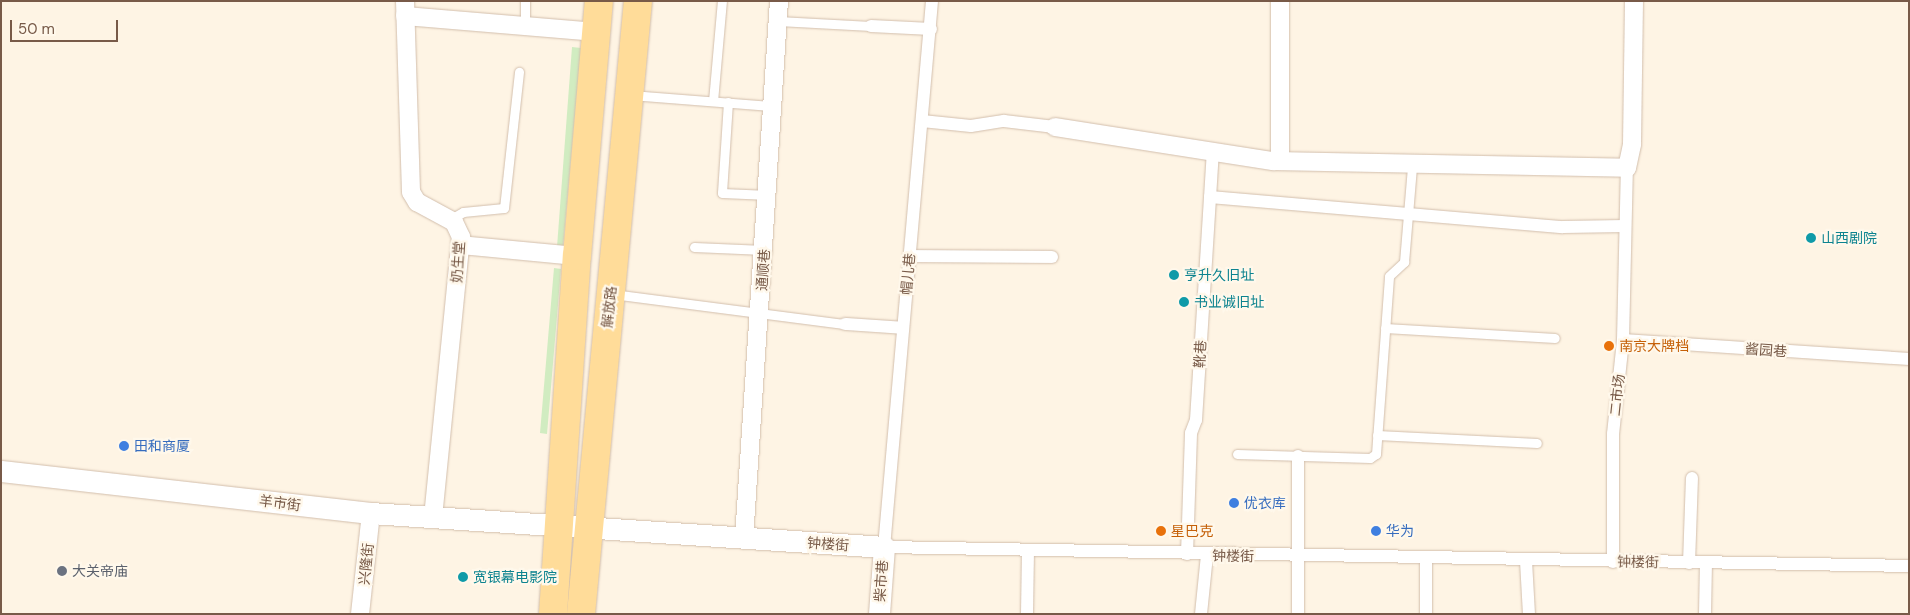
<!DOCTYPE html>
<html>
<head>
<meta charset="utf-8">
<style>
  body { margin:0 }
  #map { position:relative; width:1910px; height:615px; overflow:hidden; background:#fef4e4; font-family:"DM Sans","Noto Sans SC",sans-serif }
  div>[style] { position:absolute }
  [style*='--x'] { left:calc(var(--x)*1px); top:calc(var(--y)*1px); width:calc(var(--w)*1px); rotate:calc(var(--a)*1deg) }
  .green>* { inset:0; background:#d1ecc1 }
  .roads { filter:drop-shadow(0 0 1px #d2beac) drop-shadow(0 0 1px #d2beac) }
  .service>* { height:9px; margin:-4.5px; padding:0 4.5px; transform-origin:4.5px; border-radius:4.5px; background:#fff }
  .pedestrian>* { height:12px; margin:-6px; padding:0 6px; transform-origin:6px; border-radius:6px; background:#fff }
  .minor>* { height:18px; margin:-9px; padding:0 9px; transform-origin:9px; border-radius:9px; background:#fff }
  .tertiary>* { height:21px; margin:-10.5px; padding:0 10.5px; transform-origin:10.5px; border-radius:10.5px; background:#fff }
  .primary>* { height:28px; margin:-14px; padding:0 14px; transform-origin:14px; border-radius:14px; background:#ffdc99 }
  .dots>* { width:14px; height:14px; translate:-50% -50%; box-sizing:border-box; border:2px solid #fff8eb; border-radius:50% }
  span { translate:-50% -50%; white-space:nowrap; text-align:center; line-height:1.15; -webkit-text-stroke:4.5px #fff8eb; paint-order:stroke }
  .culture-label { font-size:14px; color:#0d838f }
  .left { translate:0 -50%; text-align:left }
  .street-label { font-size:14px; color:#785a48 }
  .food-label { font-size:14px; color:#c56008 }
  .shop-label { font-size:14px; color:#366cbe }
  .worship-label { font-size:14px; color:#5b616d }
  .frame { position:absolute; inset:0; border:2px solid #785a48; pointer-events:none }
  .scale { position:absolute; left:10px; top:20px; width:108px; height:22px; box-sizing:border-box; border:2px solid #785a48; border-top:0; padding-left:6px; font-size:15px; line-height:18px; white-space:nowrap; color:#785a48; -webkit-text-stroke:4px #fff8eb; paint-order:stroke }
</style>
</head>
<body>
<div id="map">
  <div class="green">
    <div style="clip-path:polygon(572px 47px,581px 48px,563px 247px,557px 247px)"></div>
    <div style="clip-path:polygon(554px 268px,561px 269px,547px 434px,540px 433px)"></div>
  </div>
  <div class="roads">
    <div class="service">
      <div style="--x:778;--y:21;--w:93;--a:3.1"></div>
      <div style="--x:525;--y:27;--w:26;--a:-90"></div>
      <div style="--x:632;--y:95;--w:141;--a:4.5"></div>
      <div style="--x:713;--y:101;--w:100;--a:-84.9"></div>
      <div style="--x:728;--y:102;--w:91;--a:93.8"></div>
      <div style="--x:722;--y:193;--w:47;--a:2.4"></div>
      <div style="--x:451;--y:219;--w:14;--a:-30"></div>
      <div style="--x:463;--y:212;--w:41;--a:-5.6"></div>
      <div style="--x:504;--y:208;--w:137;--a:-83.7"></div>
      <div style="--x:694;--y:247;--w:70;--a:2.5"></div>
      <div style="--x:613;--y:294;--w:234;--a:7.4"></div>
      <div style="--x:1385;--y:328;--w:170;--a:3.4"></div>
      <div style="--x:1377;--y:435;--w:160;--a:2.9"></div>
      <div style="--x:1237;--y:454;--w:133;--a:1.7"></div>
      <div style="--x:1370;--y:458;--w:7;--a:-34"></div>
      <div style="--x:1376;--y:454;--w:178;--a:-85.8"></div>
      <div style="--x:1389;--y:276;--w:21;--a:-43"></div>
      <div style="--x:1404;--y:262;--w:96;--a:-85.2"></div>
    </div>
    <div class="pedestrian">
      <div style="--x:932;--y:1;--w:548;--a:95.02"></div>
      <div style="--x:884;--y:547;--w:1025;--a:1.06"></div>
      <div style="--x:871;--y:26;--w:60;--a:2.9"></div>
      <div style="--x:922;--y:121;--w:49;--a:5.8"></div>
      <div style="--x:971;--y:126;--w:33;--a:-9"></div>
      <div style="--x:1004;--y:121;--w:51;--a:6.7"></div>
      <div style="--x:1210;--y:197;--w:354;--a:4.9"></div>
      <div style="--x:1563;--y:227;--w:62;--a:-0.9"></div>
      <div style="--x:909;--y:256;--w:143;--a:0.4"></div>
      <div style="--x:845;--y:324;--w:58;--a:3.9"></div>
      <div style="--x:1623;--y:340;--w:287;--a:3.8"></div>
      <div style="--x:1187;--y:554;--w:121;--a:-88.1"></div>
      <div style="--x:1191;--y:433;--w:14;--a:-69"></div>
      <div style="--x:1196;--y:420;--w:269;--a:-86.4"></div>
      <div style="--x:1526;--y:561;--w:53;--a:86.8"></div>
      <div style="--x:1613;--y:562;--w:128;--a:-90"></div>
      <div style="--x:1613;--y:434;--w:95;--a:-83.9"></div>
      <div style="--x:1623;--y:340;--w:172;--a:-88.7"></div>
      <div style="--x:1689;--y:563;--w:85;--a:-88"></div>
      <div style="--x:1027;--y:614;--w:63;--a:-89.1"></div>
      <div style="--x:1201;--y:614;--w:59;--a:-84.2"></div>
      <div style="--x:1298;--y:614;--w:158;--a:-90"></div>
      <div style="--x:1426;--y:614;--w:54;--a:-90"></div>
      <div style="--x:1705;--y:614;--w:51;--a:-88.9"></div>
    </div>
    <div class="minor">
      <div style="--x:405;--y:1;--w:191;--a:88.2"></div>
      <div style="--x:411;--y:192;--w:12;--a:59"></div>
      <div style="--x:417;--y:202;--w:42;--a:28.4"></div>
      <div style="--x:454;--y:222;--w:17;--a:65"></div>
      <div style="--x:461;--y:237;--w:282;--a:95.7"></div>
      <div style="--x:1280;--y:1;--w:160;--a:90"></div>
      <div style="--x:405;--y:16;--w:192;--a:4.8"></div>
      <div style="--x:1055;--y:127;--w:221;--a:8.9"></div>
      <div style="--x:1273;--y:161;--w:354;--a:1.1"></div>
      <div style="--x:1627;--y:168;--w:25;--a:-78"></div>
      <div style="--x:1632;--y:144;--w:143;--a:-89.2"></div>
      <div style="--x:460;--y:245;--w:118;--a:5.4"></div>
      <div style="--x:744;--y:539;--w:539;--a:-86.28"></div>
      <div style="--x:360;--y:614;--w:102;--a:-83.8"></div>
    </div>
    <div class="tertiary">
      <div style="--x:1;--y:471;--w:372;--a:6.5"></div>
      <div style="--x:371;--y:513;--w:514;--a:3.79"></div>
      <div style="--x:884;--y:547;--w:67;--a:94.3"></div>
    </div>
    <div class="primary">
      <div style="--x:553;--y:614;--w:359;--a:-86.2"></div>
      <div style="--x:577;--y:256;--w:256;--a:-85.1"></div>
      <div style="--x:581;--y:614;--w:616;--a:-84.69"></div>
    </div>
  </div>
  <div class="dots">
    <div style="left:1811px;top:238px;background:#0f9aa8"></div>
    <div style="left:1174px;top:275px;background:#0f9aa8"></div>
    <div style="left:1184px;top:302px;background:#0f9aa8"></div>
    <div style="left:1609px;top:346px;background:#e8710a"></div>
    <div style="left:124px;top:446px;background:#3f7fe0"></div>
    <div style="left:1234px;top:503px;background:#3f7fe0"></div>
    <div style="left:1161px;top:531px;background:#e8710a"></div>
    <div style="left:1376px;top:531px;background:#3f7fe0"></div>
    <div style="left:62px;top:571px;background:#6b7280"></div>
    <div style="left:463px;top:577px;background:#0f9aa8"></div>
  </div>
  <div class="culture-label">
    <span class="left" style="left:1821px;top:238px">山西剧院</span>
    <span class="left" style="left:1184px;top:275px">亨升久旧址</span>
    <span class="left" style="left:1194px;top:302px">书业诚旧址</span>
    <span class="left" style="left:473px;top:577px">宽银幕电影院</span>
  </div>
  <div class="street-label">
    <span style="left:458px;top:262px;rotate:-86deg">奶生堂</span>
    <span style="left:763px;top:270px;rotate:-86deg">通顺巷</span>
    <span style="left:908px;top:274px;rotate:-85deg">帽儿巷</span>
    <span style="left:609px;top:307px;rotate:-84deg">解放路</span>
    <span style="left:1766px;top:350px;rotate:4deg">酱园巷</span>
    <span style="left:1200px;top:354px;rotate:-87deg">靴巷</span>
    <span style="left:1617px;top:395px;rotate:-84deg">二市场</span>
    <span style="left:280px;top:503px;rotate:7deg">羊市街</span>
    <span style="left:828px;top:544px;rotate:4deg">钟楼街</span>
    <span style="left:1233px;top:556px;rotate:1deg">钟楼街</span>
    <span style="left:1638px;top:562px;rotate:1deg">钟楼街</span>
    <span style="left:366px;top:564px;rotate:-84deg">兴隆街</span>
    <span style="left:881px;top:581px;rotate:-86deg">柴市巷</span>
  </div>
  <div class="food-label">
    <span class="left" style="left:1619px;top:346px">南京大牌档</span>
    <span class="left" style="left:1171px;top:531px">星巴克</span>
  </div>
  <div class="shop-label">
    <span class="left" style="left:134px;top:446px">田和商厦</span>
    <span class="left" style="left:1244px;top:503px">优衣库</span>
    <span class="left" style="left:1386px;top:531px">华为</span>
  </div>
  <div class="worship-label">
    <span class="left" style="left:72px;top:571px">大关帝庙</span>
  </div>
  <div class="frame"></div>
  <div class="scale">50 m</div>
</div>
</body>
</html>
